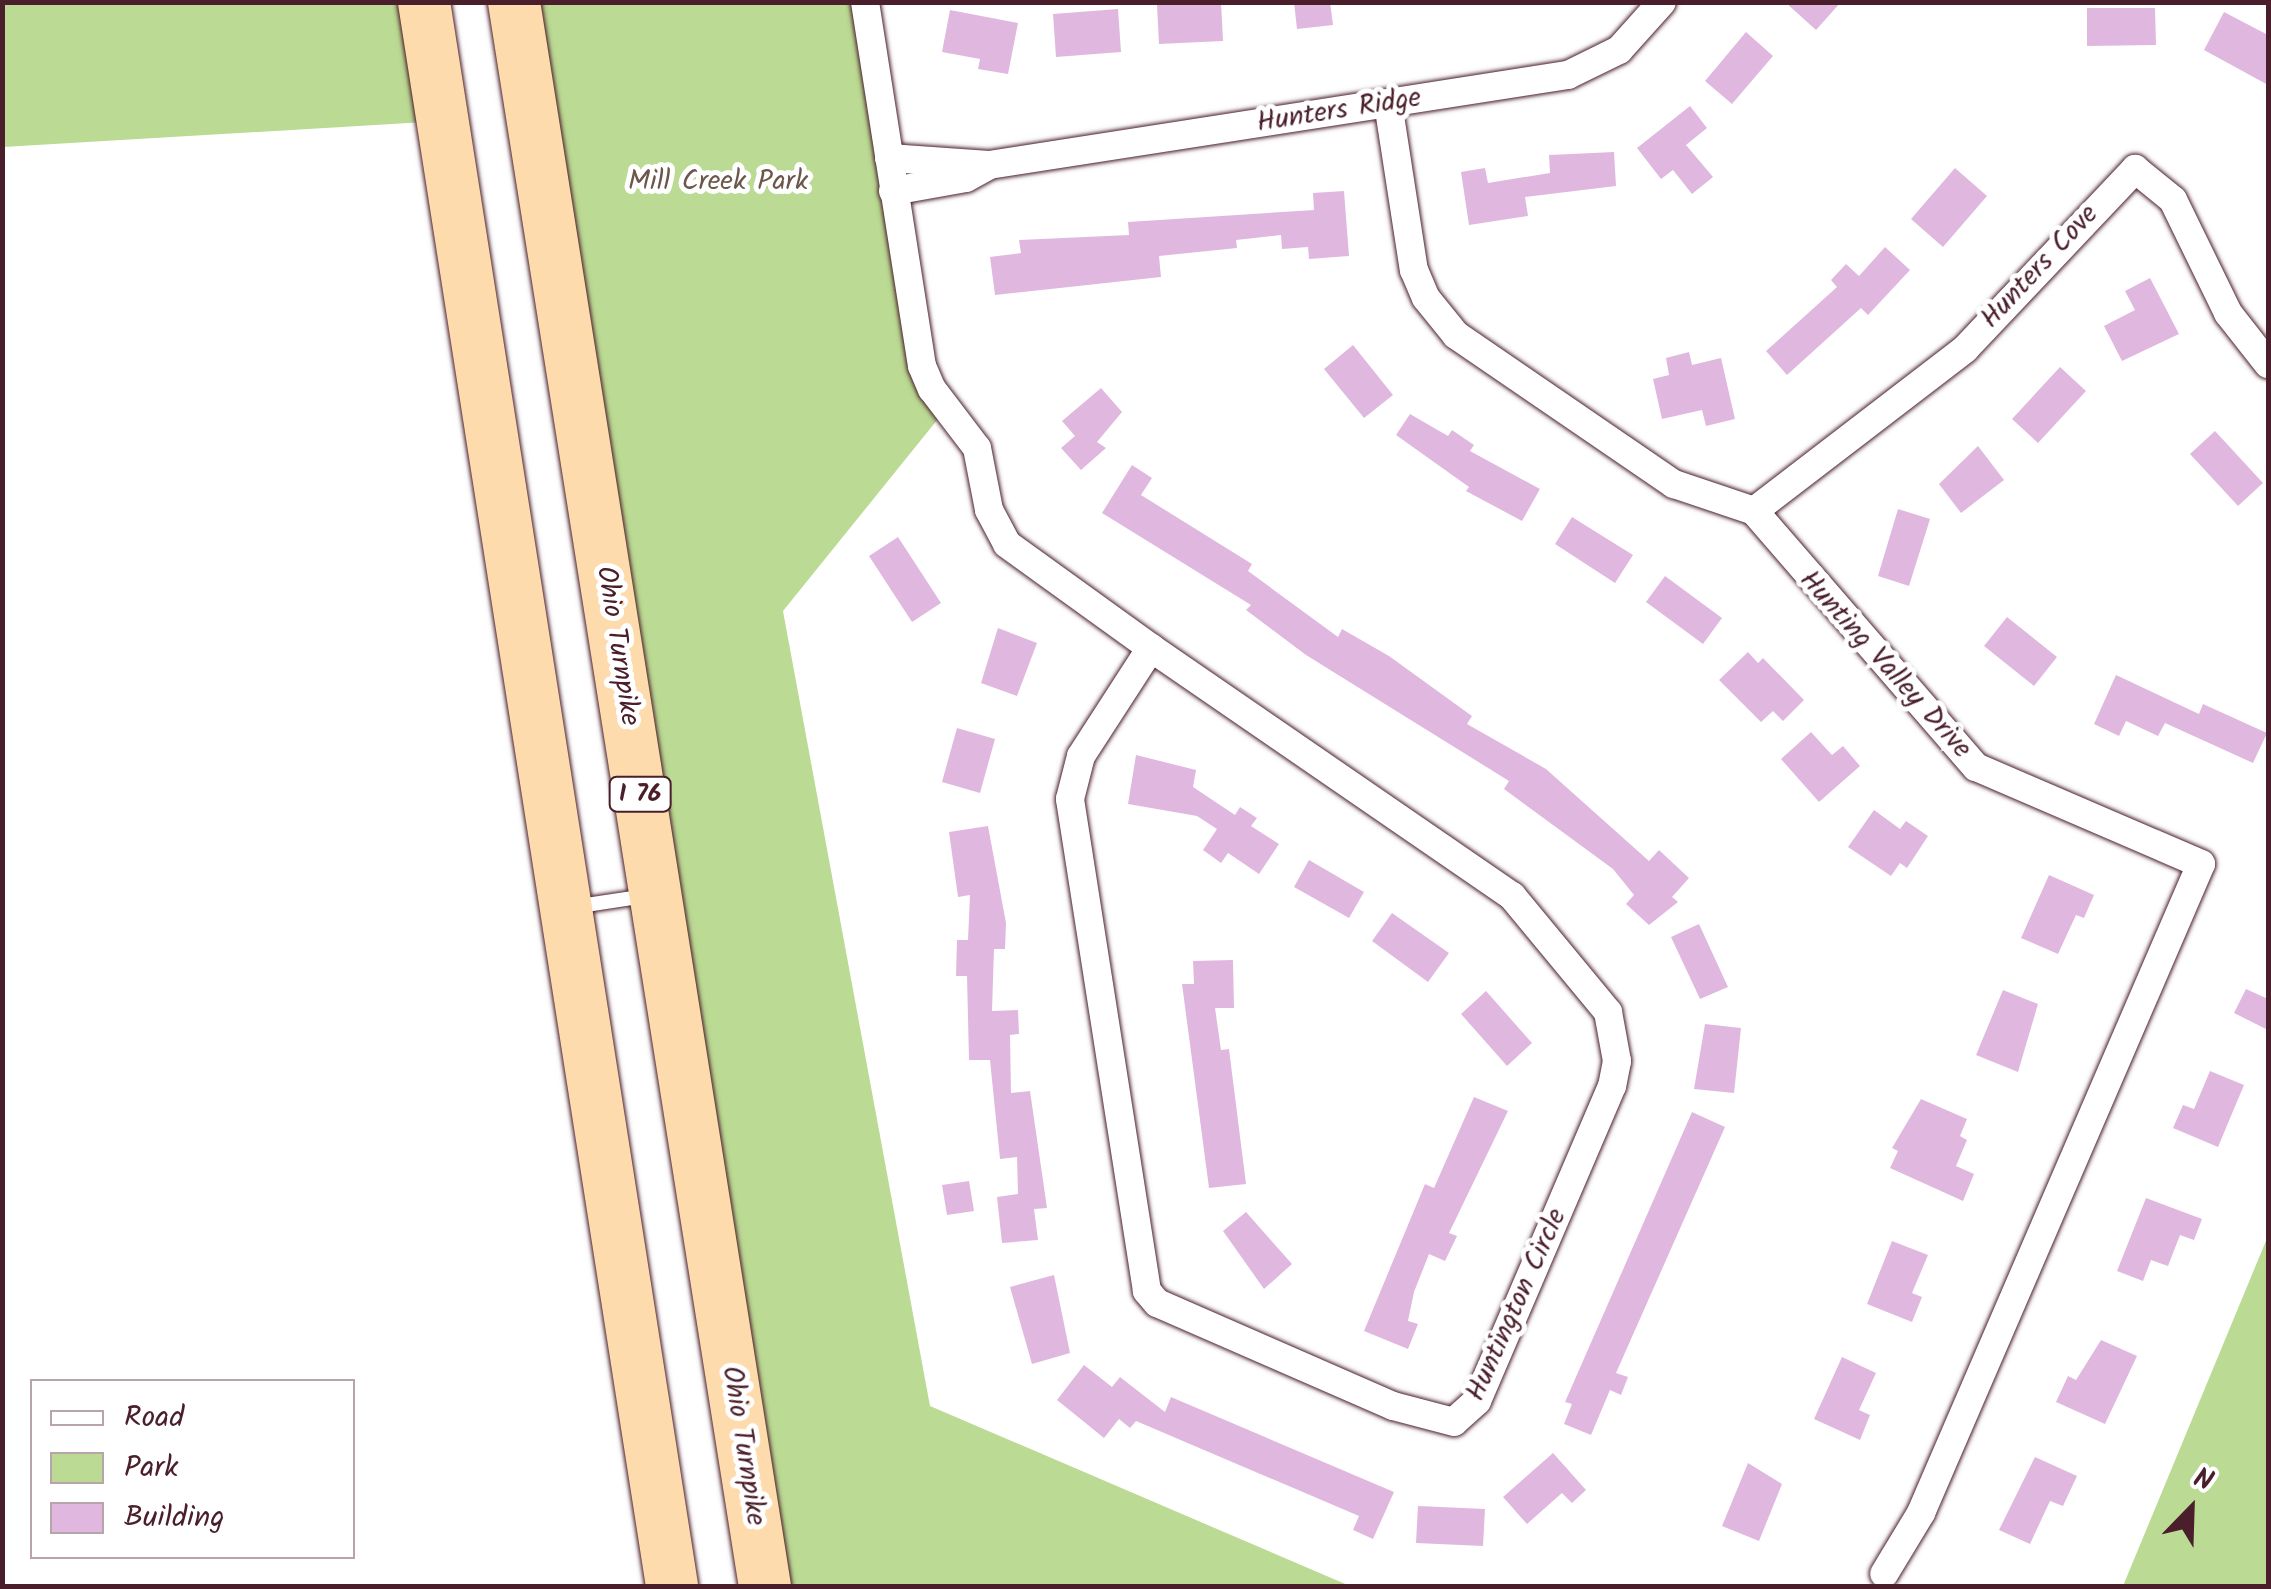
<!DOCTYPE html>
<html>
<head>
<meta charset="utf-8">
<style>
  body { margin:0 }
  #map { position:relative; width:2271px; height:1589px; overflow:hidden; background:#fff; font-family:Kalam,sans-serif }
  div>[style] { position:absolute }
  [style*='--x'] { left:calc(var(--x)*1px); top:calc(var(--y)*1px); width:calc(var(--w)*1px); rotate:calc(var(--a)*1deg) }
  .green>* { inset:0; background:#bbda93 }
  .building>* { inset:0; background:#e0b8df }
  .roads { filter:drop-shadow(0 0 2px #4a1f2b) drop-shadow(0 0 2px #4a1f2b) }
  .lane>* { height:14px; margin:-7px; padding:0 7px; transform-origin:7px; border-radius:7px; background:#fff }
  .street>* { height:28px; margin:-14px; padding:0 14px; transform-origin:14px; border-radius:14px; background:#fff }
  .highway>* { height:52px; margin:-26px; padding:0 26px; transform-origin:26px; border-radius:26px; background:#fedbac }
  span { translate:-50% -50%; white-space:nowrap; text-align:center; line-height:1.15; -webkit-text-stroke:10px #fff; paint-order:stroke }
  .shield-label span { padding:2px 8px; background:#fff; border:2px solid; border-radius:8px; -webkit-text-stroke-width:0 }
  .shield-label { font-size:25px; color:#4a1f2b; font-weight:700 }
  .street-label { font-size:28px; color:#4a1f2b }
  .park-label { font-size:28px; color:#6c574a }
  .frame { position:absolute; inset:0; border:5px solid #4a1f2b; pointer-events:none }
  .legend { position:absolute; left:30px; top:1379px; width:325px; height:180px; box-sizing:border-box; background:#fff; border:2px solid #b7a5aa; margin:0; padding:12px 18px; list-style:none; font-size:30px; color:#4a1f2b }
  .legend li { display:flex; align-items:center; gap:20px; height:50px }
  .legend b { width:50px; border:2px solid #b7a5aa }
  .north { position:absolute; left:2141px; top:1459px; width:100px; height:100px; -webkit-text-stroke:8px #fff; paint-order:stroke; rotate:23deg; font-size:28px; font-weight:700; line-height:40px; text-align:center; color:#4a1f2b }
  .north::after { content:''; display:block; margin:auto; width:35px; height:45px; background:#4a1f2b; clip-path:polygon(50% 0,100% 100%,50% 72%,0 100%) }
</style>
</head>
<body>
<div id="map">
  <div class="green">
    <div style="clip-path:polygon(3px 3px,424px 3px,442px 121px,3px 147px)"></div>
    <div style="clip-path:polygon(514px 3px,865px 3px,893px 191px,946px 409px,783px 611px,930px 1406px,1350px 1586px,765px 1586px)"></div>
    <div style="clip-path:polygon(2268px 1236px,2268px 1586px,2123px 1586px)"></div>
  </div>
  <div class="building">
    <div style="clip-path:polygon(1221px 2px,1223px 41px,1159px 44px,1157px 5px)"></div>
    <div style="clip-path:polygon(1294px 2px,1330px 2px,1333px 25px,1297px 29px)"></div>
    <div style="clip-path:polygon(1785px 2px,1841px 2px,1816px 30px)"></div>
    <div style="clip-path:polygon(2087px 8px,2155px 8px,2156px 45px,2087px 46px)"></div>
    <div style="clip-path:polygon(1118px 9px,1121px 52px,1056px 57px,1053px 14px)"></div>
    <div style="clip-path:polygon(950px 10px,1018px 23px,1008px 74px,978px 69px,980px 59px,942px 52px)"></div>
    <div style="clip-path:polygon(2224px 12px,2268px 35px,2268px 85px,2204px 50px)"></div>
    <div style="clip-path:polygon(1746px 32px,1773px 56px,1732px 104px,1705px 81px)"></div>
    <div style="clip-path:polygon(1690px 106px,1707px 128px,1686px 145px,1713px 177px,1692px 194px,1673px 170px,1661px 179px,1637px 148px)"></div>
    <div style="clip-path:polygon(1614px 152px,1616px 186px,1525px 197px,1528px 216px,1469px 225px,1461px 172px,1485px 168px,1488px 183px,1550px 173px,1549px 155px)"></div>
    <div style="clip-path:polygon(1955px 168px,1987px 196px,1943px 247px,1911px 219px)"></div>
    <div style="clip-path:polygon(1344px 191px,1349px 256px,1309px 259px,1308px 247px,1282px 249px,1281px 235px,1236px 240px,1237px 248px,1159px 256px,1161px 277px,995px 295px,990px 257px,1021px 253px,1019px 240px,1129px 235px,1128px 222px,1314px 210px,1313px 193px)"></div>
    <div style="clip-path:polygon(1885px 247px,1910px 270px,1868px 315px,1861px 308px,1787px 375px,1766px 351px,1837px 287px,1831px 280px,1846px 264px,1859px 276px)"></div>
    <div style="clip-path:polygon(2150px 278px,2179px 334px,2122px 361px,2104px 326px,2135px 310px,2125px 291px)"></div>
    <div style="clip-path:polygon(1353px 345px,1393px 395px,1364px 418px,1324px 369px)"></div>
    <div style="clip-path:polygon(1689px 352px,1692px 365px,1721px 358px,1735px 419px,1706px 426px,1702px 410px,1662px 419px,1653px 379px,1669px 375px,1666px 358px)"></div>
    <div style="clip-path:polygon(2060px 367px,2086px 391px,2038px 443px,2012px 419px)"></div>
    <div style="clip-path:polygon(1101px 388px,1122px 412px,1097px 442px,1106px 448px,1081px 470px,1061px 448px,1075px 436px,1062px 421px)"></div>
    <div style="clip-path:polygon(1410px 414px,1448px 436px,1452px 430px,1474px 445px,1470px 451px,1540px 489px,1522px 521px,1466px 491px,1469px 487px,1396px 435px)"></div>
    <div style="clip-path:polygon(2215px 431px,2263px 483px,2238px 506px,2190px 454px)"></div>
    <div style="clip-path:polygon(1978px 446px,2004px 480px,1961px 513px,1939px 484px)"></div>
    <div style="clip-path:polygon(1132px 465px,1152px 478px,1141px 495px,1252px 564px,1248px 571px,1338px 637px,1342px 629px,1389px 656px,1472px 716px,1467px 724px,1546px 769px,1649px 861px,1659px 850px,1689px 878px,1672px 897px,1678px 902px,1649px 925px,1626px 904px,1634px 895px,1613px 869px,1504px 789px,1509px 781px,1306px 655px,1246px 610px,1251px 605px,1102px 513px)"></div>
    <div style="clip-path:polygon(1898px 509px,1930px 519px,1909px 586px,1878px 576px)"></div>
    <div style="clip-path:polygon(1572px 517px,1633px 555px,1615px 583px,1555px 544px)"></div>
    <div style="clip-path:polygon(898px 537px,941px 603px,912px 622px,869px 556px)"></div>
    <div style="clip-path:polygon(1665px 576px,1722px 618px,1703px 644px,1646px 602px)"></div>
    <div style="clip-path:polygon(2007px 617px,2057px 657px,2034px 686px,1984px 646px)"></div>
    <div style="clip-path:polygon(998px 628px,1037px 643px,1017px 696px,981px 683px)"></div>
    <div style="clip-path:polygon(1748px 652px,1758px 663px,1763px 658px,1804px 700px,1783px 721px,1773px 711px,1761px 722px,1719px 680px)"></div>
    <div style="clip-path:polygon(2116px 675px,2199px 714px,2203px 704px,2267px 733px,2253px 763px,2165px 723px,2158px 736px,2126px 721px,2119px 736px,2094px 724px)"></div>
    <div style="clip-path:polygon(957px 728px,995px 739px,980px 793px,942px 782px)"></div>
    <div style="clip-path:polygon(1811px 732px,1832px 755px,1843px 746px,1860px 766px,1819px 802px,1781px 759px)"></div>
    <div style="clip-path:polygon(1136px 755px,1196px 770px,1193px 787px,1235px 815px,1240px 807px,1257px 818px,1251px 826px,1279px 844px,1259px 874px,1228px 853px,1221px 863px,1203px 850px,1217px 829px,1197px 816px,1128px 804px)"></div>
    <div style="clip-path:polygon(1874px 810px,1900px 829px,1906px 821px,1928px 836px,1907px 868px,1900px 863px,1891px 876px,1848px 847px)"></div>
    <div style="clip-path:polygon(988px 826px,1006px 923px,1005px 949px,994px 949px,992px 1011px,1018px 1010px,1019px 1034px,1010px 1035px,1011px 1093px,1030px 1091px,1047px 1208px,1034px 1209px,1038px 1240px,1002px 1243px,997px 1197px,1018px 1194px,1017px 1157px,1000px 1159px,990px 1060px,969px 1060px,967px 976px,956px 976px,957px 940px,968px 940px,970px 895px,958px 897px,949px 832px)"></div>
    <div style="clip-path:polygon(1309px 860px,1364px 892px,1349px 918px,1294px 887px)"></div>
    <div style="clip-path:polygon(2049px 875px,2094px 895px,2084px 918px,2076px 915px,2058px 954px,2021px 938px)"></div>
    <div style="clip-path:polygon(1392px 913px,1449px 953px,1428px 982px,1372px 941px)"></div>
    <div style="clip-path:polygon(1699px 924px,1728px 987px,1700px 999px,1671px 937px)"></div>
    <div style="clip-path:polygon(1233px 960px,1234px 1008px,1215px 1008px,1221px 1050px,1229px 1049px,1246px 1184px,1209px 1188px,1182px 984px,1194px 984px,1193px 961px)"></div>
    <div style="clip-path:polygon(2246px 989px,2268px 999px,2268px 1030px,2234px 1013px)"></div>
    <div style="clip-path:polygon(2003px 990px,2038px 1004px,2018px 1072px,1976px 1055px)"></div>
    <div style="clip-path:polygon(1486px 991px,1532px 1043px,1507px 1066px,1461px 1014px)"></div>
    <div style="clip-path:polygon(1705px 1024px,1741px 1028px,1734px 1093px,1694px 1089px)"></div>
    <div style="clip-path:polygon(2210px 1071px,2244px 1085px,2218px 1147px,2173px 1128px,2183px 1105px,2194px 1109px)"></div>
    <div style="clip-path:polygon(1474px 1097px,1508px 1111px,1449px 1233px,1457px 1236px,1445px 1261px,1429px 1254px,1414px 1292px,1408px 1321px,1418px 1324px,1408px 1349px,1364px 1331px,1425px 1184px,1434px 1188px)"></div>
    <div style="clip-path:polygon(1921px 1099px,1967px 1119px,1960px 1136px,1967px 1140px,1956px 1166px,1974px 1174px,1963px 1201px,1890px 1168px,1898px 1151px,1892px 1148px)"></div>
    <div style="clip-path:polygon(1692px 1112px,1725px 1127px,1616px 1373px,1628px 1377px,1621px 1395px,1610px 1390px,1591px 1435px,1564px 1424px,1572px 1404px,1565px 1402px)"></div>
    <div style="clip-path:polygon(969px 1181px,974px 1211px,947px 1215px,942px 1185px)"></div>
    <div style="clip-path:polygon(2146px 1198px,2202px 1219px,2194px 1240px,2180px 1235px,2168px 1266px,2151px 1260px,2143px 1281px,2117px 1271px)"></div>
    <div style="clip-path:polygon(1246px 1212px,1292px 1264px,1264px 1289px,1223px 1231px)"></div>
    <div style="clip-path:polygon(1892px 1241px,1928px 1255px,1912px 1293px,1922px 1297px,1912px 1322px,1867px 1304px)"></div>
    <div style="clip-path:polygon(1054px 1275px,1070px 1353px,1032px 1364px,1010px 1287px)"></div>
    <div style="clip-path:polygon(2101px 1340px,2137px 1356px,2105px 1424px,2056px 1402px,2068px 1376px,2076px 1380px)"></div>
    <div style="clip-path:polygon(1842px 1357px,1876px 1373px,1859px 1410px,1870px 1415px,1860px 1440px,1814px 1419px)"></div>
    <div style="clip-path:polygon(1084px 1365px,1112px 1387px,1120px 1377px,1165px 1412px,1171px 1397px,1394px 1492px,1373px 1539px,1353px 1530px,1359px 1516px,1136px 1421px,1130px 1428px,1119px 1419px,1104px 1438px,1057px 1400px)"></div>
    <div style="clip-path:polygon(1553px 1453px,1586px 1490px,1572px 1503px,1562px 1493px,1527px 1524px,1503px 1497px)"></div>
    <div style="clip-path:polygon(2035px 1457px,2077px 1476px,2063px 1506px,2050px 1501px,2030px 1544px,1999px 1530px)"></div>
    <div style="clip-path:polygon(1748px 1463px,1782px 1484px,1759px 1541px,1722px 1526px)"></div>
    <div style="clip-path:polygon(1418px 1506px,1485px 1509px,1483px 1546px,1416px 1543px)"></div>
  </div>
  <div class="roads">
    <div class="lane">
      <div style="--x:573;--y:907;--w:74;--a:-8.6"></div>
    </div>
    <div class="street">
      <div style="--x:865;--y:2;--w:368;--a:81.1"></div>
      <div style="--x:922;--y:366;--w:25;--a:67"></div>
      <div style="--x:932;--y:389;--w:74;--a:52.7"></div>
      <div style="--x:977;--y:448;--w:63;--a:79"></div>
      <div style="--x:989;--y:510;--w:38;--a:62"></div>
      <div style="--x:1007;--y:544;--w:178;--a:35.8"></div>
      <div style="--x:1388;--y:103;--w:169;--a:81.2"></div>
      <div style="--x:1414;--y:270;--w:30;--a:67"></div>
      <div style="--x:1426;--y:298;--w:48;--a:51"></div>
      <div style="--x:1456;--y:335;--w:264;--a:34.4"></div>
      <div style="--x:1674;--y:484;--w:84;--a:18.6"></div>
      <div style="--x:1754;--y:511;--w:339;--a:49.1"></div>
      <div style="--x:1976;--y:767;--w:245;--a:23.3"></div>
      <div style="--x:2201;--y:864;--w:707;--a:113.34"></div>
      <div style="--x:1921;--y:1513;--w:71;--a:121.2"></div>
      <div style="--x:889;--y:158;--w:100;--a:4"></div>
      <div style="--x:989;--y:165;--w:586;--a:-8.84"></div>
      <div style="--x:1568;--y:75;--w:57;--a:-26.1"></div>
      <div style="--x:1619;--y:50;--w:64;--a:-48.1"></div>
      <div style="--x:893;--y:191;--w:74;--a:-10.1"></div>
      <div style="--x:966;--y:178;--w:26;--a:-29"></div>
      <div style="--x:1754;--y:511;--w:266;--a:-37.5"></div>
      <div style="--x:1965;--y:349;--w:248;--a:-46.6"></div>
      <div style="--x:2135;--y:169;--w:49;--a:39.2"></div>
      <div style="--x:2173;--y:200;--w:126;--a:64"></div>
      <div style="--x:2228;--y:313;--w:65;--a:51.9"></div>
      <div style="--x:1151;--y:648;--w:438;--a:34.5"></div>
      <div style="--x:1512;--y:896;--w:151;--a:50.4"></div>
      <div style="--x:1608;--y:1012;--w:50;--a:79.6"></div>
      <div style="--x:1617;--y:1061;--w:25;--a:101"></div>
      <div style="--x:1612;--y:1086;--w:343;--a:113.2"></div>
      <div style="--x:1477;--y:1401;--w:31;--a:138"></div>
      <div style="--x:1454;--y:1422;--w:63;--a:-165.3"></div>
      <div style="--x:1393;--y:1406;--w:257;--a:-156.4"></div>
      <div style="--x:1157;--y:1303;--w:16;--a:-130"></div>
      <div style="--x:1147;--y:1291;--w:498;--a:-98.9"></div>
      <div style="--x:1070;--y:799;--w:44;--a:-75.7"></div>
      <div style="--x:1081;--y:756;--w:129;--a:-57.1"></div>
    </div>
    <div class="highway">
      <div style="--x:424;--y:2;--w:1603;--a:81.1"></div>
      <div style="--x:514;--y:2;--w:1604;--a:81"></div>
    </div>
  </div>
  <div class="shield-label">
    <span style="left:640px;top:794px">I 76</span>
  </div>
  <div class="street-label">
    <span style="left:1339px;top:111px;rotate:-9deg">Hunters Ridge</span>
    <span style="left:2040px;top:267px;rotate:-47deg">Hunters Cove</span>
    <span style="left:617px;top:646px;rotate:81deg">Ohio Turnpike</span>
    <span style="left:1885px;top:665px;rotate:48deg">Hunting Valley Drive</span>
    <span style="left:1517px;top:1305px;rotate:-66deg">Huntington Circle</span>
    <span style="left:743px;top:1446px;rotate:81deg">Ohio Turnpike</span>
  </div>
  <div class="park-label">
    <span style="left:718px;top:182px">Mill Creek Park</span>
  </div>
  <div class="frame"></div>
  <ul class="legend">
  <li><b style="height:12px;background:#fff"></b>Road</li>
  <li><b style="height:28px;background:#bbda93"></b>Park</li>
  <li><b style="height:28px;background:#e0b8df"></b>Building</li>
  </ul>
  <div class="north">N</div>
</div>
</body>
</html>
